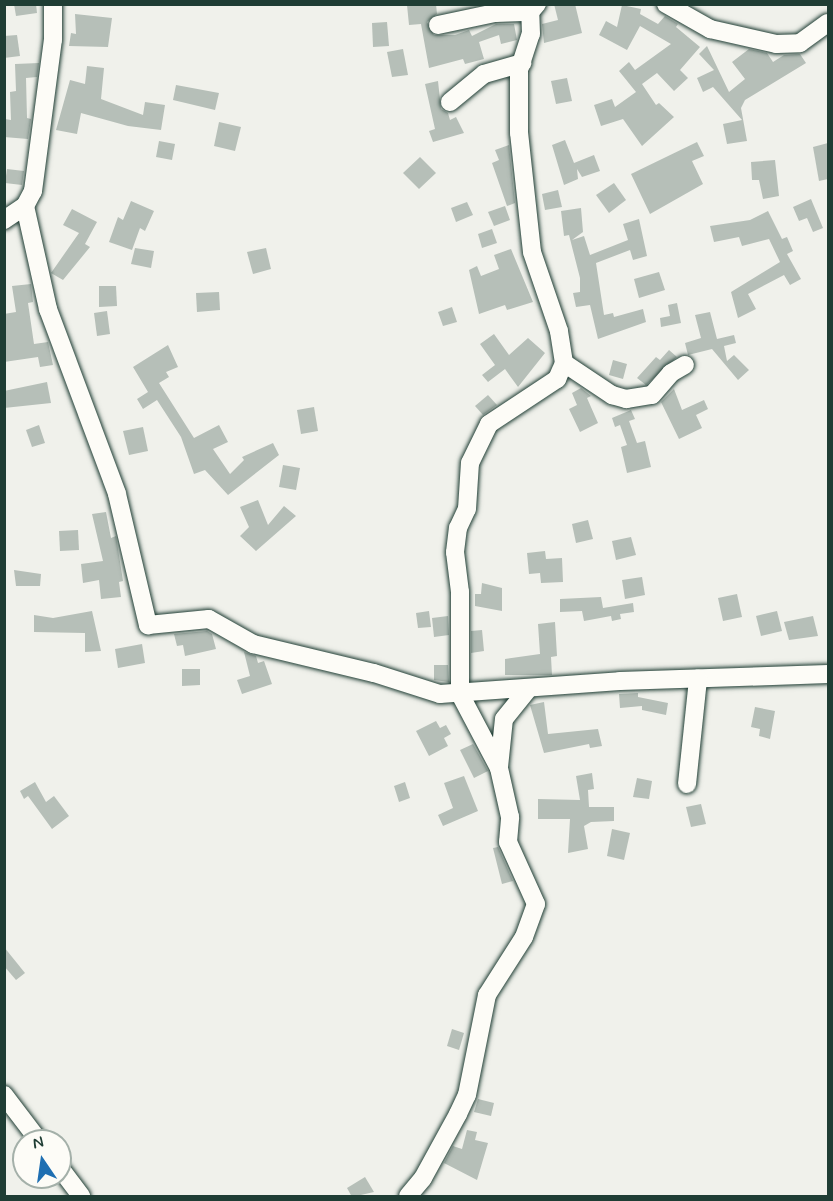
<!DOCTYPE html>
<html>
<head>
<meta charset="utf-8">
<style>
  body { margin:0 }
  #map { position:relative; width:833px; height:1201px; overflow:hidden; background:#f0f1eb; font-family:Mynerve,sans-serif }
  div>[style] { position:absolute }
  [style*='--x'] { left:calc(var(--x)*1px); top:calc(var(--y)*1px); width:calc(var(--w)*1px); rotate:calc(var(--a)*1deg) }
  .building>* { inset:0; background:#b6bfb8 }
  .roads { filter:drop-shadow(0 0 2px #1f3d34) drop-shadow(0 0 2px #1f3d34) }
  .minor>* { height:18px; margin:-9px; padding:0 9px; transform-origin:9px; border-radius:9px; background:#fdfcf7 }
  span { translate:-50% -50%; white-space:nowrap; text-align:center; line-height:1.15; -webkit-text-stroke:4.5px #fdfcf7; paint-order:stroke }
  .frame { position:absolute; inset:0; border:6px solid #1f3d34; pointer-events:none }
  .north { position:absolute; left:12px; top:1129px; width:60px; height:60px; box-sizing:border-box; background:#fdfcf7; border:2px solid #a4b0a9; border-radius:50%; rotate:347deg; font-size:16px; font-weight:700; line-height:24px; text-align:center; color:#1f3d34 }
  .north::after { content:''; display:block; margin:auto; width:21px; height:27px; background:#1f6fb2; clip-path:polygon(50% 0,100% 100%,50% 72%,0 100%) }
</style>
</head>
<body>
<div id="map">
  <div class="building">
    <div style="clip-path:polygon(14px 4px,36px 4px,37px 13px,16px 16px)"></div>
    <div style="clip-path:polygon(436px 4px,437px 14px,427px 22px,434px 35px,455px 35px,469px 30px,472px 36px,496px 24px,514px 24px,517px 40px,501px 44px,499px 35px,479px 42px,484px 59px,465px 64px,463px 59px,429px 68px,421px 24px,409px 25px,407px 5px)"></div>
    <div style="clip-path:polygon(554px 4px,575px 4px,582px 33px,544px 43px,542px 24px,558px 20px)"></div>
    <div style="clip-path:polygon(622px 5px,641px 9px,640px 14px,658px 24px,665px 16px,678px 24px,676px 27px,700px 47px,680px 70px,688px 78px,674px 91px,657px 73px,642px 84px,656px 105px,659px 103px,674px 117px,642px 146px,623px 119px,601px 126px,594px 105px,612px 99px,615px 107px,636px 92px,619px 71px,629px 62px,635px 70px,671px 44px,640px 26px,627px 50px,599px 35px,606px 21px,617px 27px)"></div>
    <div style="clip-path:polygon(75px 14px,112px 18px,108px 47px,69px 46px,71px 33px,76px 34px)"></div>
    <div style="clip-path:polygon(387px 22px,389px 46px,373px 47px,372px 23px)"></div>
    <div style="clip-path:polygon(17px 35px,20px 56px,4px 58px,4px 36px)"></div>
    <div style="clip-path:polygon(707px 46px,729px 92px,745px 79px,732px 62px,749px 49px,767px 53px,773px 62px,784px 55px,800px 54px,806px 63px,745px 100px,741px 108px,747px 141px,727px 144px,723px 124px,742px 120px,713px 87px,703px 92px,697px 78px,714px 70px,699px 54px)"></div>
    <div style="clip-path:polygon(403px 49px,408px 75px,392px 77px,387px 52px)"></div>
    <div style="clip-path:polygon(39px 63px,37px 77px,26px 78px,27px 118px,31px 119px,28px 139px,4px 137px,5px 119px,11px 120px,10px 92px,16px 91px,15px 64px)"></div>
    <div style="clip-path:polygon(87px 66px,104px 68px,101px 99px,143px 115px,145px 102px,165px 105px,161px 130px,128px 126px,81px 113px,77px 134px,56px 130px,70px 80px,85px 84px)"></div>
    <div style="clip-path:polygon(567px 78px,572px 101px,556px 104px,551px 81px)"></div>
    <div style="clip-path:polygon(438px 81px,441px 109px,448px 113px,450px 120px,456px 117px,464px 133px,433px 142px,429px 131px,435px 129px,425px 84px)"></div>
    <div style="clip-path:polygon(176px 85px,219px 93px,215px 110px,173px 100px)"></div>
    <div style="clip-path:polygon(219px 122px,241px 127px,235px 151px,214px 146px)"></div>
    <div style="clip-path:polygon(565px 140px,574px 163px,594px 155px,600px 171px,582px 177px,577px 169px,578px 179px,564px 185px,552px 145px)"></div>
    <div style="clip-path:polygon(159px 141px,175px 144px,172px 160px,156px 157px)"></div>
    <div style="clip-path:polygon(697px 142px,704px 156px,692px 161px,703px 184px,650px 214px,631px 174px)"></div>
    <div style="clip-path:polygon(828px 143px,828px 179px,819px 181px,813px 147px)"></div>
    <div style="clip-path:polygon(509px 145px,515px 203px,507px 206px,492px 163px,499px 160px,495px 150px)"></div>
    <div style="clip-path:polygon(420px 157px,436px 173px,419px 189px,403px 173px)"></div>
    <div style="clip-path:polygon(775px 160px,779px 196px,763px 199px,759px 180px,752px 180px,751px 162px)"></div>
    <div style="clip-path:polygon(7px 169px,24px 171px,22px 185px,5px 183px)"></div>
    <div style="clip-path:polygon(614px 183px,626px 200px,609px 213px,596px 195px)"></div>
    <div style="clip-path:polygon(558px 190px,562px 207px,545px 210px,542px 194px)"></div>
    <div style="clip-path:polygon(811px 199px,823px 228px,813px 232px,807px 218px,799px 221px,793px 207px)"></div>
    <div style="clip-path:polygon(131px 201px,154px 211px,145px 231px,140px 228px,132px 250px,109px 242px,118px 217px,123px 220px)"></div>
    <div style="clip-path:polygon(467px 202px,473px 215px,456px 222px,451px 208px)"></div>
    <div style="clip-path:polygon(505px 206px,510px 220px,494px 226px,488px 212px)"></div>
    <div style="clip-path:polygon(581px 208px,583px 232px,572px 240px,584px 236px,590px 255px,628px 240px,623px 224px,639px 219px,647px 256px,633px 260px,630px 250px,596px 263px,604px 315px,613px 313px,614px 317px,643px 309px,646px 322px,598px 339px,590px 305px,576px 307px,573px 293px,580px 292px,580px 278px,569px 235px,564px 236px,561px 211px)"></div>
    <div style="clip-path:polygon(72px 209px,97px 222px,85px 244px,90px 247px,63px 280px,51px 273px,79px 233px,63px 225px)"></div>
    <div style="clip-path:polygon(768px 211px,782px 239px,787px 237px,793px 251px,787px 254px,801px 279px,790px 285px,784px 275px,748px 294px,756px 309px,738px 318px,731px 292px,780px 262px,769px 239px,742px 246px,739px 237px,714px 242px,710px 226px,750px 220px)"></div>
    <div style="clip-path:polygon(492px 229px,497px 243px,482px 248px,478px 234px)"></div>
    <div style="clip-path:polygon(135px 248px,154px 251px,151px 268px,131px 264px)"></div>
    <div style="clip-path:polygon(266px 248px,271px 269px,253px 274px,247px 252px)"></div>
    <div style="clip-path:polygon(511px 249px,533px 302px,507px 310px,505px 305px,479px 314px,469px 270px,477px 266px,481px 276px,499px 269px,494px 255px)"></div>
    <div style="clip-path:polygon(659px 272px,665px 290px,639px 298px,634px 279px)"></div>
    <div style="clip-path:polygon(31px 284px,33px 302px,28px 303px,34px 344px,48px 342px,53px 365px,40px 367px,38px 357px,4px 362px,4px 314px,16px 312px,12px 286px)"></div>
    <div style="clip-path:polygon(99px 286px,116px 286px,117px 306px,99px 307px)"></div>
    <div style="clip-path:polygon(219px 292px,220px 310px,197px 312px,196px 293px)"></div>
    <div style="clip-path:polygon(677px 303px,681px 323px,661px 327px,660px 318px,670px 316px,668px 305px)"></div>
    <div style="clip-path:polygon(452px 307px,457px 322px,443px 326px,438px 312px)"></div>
    <div style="clip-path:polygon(107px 311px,110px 334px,97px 336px,94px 313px)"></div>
    <div style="clip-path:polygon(710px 312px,717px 339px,734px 335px,736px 343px,724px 346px,727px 361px,734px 355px,749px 370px,738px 380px,712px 349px,688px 355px,685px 343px,701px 338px,695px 315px)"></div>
    <div style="clip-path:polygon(494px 334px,509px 355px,528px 338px,545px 353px,518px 387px,505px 369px,488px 382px,482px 375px,495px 365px,480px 344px)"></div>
    <div style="clip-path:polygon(168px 345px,178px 367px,166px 372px,169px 377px,159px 383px,194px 438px,219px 425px,228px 442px,213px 449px,230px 474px,244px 460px,242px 457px,273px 443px,279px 455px,228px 495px,205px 470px,194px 474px,181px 437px,157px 400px,143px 409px,137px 399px,148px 392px,133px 367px)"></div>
    <div style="clip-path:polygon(669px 350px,677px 357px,646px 385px,637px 378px,656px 357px,660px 360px)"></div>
    <div style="clip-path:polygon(613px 360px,627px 364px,623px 379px,609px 375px)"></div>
    <div style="clip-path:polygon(47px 382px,51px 403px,4px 408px,4px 391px)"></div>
    <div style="clip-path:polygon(581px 388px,591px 396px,587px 398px,598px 423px,580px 432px,569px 409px,577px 405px,572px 393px)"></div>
    <div style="clip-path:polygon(674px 389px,682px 410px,704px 400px,708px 409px,696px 415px,702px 428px,679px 439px,661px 402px)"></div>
    <div style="clip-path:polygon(488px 395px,497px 405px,483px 415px,475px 406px)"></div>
    <div style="clip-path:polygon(314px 407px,318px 431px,301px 434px,297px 410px)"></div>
    <div style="clip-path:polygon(631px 410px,635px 419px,629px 421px,637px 443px,645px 441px,651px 467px,627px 473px,621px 447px,627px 445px,620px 425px,615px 427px,612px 418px)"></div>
    <div style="clip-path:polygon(39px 425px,45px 443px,32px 447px,26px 430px)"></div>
    <div style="clip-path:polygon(143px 427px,148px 451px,129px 455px,123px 431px)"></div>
    <div style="clip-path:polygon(283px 465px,300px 468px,296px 490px,279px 487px)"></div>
    <div style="clip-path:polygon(258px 500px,268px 525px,284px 506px,296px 516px,256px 551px,240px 536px,249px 527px,240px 507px)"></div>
    <div style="clip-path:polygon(106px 512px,111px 538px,116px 536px,123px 581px,119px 582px,121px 597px,101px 599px,99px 580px,83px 583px,81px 564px,103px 561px,92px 514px)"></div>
    <div style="clip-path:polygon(588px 520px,593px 539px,576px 543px,572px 524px)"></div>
    <div style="clip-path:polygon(78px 530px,79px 550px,60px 551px,59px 531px)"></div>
    <div style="clip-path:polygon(631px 537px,636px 555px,616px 560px,612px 541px)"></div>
    <div style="clip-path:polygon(545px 551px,546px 559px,562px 558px,563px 582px,541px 583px,540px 573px,529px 574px,527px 553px)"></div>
    <div style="clip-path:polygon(14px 570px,41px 574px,40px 586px,16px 586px)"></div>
    <div style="clip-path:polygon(642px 577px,645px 595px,625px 599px,622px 580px)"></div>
    <div style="clip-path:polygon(482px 583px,502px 588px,502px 611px,475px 606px,475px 594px,481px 594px)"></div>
    <div style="clip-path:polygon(737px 594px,742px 617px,723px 621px,718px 598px)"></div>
    <div style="clip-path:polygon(601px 597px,603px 608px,633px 603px,634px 612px,620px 614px,621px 619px,612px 621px,611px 616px,584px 621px,582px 611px,560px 612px,560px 599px)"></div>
    <div style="clip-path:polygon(92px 611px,101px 651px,85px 652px,85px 633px,34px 632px,34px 615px,53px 618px)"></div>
    <div style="clip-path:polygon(429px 611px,431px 627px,418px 628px,416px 613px)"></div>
    <div style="clip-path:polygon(777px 611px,782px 631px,761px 636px,756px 616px)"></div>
    <div style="clip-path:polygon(448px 616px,449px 635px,434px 637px,432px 618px)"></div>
    <div style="clip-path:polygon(813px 616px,818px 636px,789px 640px,784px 622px)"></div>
    <div style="clip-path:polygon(555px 622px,557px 656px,551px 657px,552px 675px,505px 675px,505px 659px,540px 654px,538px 624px)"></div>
    <div style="clip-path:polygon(482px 630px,484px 651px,471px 653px,471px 631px)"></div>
    <div style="clip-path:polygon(207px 631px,212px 634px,216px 649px,185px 656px,183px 645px,177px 646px,174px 634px)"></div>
    <div style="clip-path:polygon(142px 644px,145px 663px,118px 668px,115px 649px)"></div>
    <div style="clip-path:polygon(244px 652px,256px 656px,258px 663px,264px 661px,272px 684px,242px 694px,237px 680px,250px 676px)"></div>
    <div style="clip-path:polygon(434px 665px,448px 665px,449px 682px,434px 680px)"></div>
    <div style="clip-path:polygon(182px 669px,200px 669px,200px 685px,182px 686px)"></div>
    <div style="clip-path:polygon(638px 693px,638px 697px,668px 703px,666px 715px,642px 710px,642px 706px,620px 708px,619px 694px)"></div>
    <div style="clip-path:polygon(544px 702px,548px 734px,598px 729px,602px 746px,590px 748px,589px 744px,544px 753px,530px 705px)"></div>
    <div style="clip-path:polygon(755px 707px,775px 711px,770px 739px,759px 736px,760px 729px,751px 727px)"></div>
    <div style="clip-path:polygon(436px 721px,440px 728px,446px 725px,451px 734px,444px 738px,448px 746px,429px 756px,416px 731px)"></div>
    <div style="clip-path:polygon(473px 744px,488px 771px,474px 778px,460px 750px)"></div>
    <div style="clip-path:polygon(592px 773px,594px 789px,588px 790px,589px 807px,614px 807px,614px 821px,591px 822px,584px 826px,588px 849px,568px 853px,570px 819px,538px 819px,538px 799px,580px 800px,576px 776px)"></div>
    <div style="clip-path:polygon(464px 776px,478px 811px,443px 826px,438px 815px,453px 808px,444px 783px)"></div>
    <div style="clip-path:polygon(637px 778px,652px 781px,649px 799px,633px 797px)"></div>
    <div style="clip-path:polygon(35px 782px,46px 802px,54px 796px,69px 816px,52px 829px,28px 796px,24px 799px,20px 791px)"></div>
    <div style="clip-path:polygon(405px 782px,410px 798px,399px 802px,394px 786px)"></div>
    <div style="clip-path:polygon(701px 804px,706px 824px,691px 827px,686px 807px)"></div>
    <div style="clip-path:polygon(612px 829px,630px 833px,624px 860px,607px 856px)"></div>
    <div style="clip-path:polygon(498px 847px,513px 881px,502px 884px,493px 848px)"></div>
    <div style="clip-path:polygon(4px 947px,25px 973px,16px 980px,4px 966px)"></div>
    <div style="clip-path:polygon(452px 1029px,464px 1033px,459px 1050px,447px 1046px)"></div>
    <div style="clip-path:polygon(478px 1099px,494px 1103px,491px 1116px,474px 1112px)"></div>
    <div style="clip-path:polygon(467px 1130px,477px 1132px,475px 1140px,488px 1143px,477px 1180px,444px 1163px,453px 1146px,462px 1149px)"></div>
    <div style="clip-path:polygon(365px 1177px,374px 1192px,352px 1197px,347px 1188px)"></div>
  </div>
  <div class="roads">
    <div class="minor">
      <div style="--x:666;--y:4;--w:51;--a:29.6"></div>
      <div style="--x:710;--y:29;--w:68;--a:12.8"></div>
      <div style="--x:776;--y:44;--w:24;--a:-2"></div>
      <div style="--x:800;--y:43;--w:34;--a:-36"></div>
      <div style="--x:438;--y:25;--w:58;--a:-11.9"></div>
      <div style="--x:495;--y:13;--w:35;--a:-2"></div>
      <div style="--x:530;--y:12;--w:11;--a:-49"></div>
      <div style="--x:450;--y:102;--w:44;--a:-39.5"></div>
      <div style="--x:484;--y:74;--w:40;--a:-16"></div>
      <div style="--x:25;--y:206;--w:106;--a:77.4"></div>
      <div style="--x:48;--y:309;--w:197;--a:69.5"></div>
      <div style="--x:117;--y:494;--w:135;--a:76.7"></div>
      <div style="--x:148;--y:625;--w:61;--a:-5.6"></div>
      <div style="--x:209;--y:619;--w:51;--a:29.6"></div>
      <div style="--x:253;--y:644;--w:124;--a:13.5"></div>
      <div style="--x:374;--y:673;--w:69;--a:17.7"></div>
      <div style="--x:440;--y:694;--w:180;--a:-4.1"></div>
      <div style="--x:620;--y:681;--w:208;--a:-1.9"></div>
      <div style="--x:4;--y:220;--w:25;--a:-34"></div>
      <div style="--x:25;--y:206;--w:17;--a:-62"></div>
      <div style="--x:33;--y:191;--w:152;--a:-82.5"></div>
      <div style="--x:53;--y:40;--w:36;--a:-90"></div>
      <div style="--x:564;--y:363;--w:58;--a:33.7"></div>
      <div style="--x:612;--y:395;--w:15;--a:16"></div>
      <div style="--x:626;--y:399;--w:26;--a:-9"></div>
      <div style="--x:652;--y:395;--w:29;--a:-49"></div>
      <div style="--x:671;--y:373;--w:16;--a:-30"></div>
      <div style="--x:499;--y:767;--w:48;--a:-84.1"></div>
      <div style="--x:504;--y:719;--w:40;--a:-51"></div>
      <div style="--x:687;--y:784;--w:106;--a:-84"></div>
      <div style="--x:4;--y:1095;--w:58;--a:52.7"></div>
      <div style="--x:60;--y:1168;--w:35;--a:53"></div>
      <div style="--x:408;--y:1196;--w:23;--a:-50"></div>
      <div style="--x:423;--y:1178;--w:73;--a:-61.3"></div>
      <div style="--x:458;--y:1114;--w:21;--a:-65"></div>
      <div style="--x:467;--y:1095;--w:102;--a:-78.7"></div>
      <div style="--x:487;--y:995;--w:69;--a:-57.5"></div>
      <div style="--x:524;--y:937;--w:35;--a:-70"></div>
      <div style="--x:536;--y:904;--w:68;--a:-114.3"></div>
      <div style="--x:508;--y:842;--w:25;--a:-85"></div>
      <div style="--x:510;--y:817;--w:50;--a:-102.7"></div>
      <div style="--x:499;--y:768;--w:84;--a:-117.8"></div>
      <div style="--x:460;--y:694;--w:102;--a:-90"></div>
      <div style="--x:460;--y:592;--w:40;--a:-97.1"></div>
      <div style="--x:455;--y:552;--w:24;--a:-83"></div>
      <div style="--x:458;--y:528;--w:21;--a:-65"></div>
      <div style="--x:467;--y:509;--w:46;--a:-86.3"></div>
      <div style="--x:470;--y:463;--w:43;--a:-64"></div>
      <div style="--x:489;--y:424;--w:82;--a:-33.5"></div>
      <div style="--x:557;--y:379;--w:17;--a:-66"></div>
      <div style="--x:564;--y:363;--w:32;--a:-99"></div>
      <div style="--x:559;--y:331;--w:83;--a:-108.9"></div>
      <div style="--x:532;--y:252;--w:120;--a:-96.2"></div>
      <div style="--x:519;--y:133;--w:63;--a:-90"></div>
      <div style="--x:519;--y:70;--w:38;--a:-72"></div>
      <div style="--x:531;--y:34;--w:30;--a:-92"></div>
    </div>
  </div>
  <div class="frame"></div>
  <div class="north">N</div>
</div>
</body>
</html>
